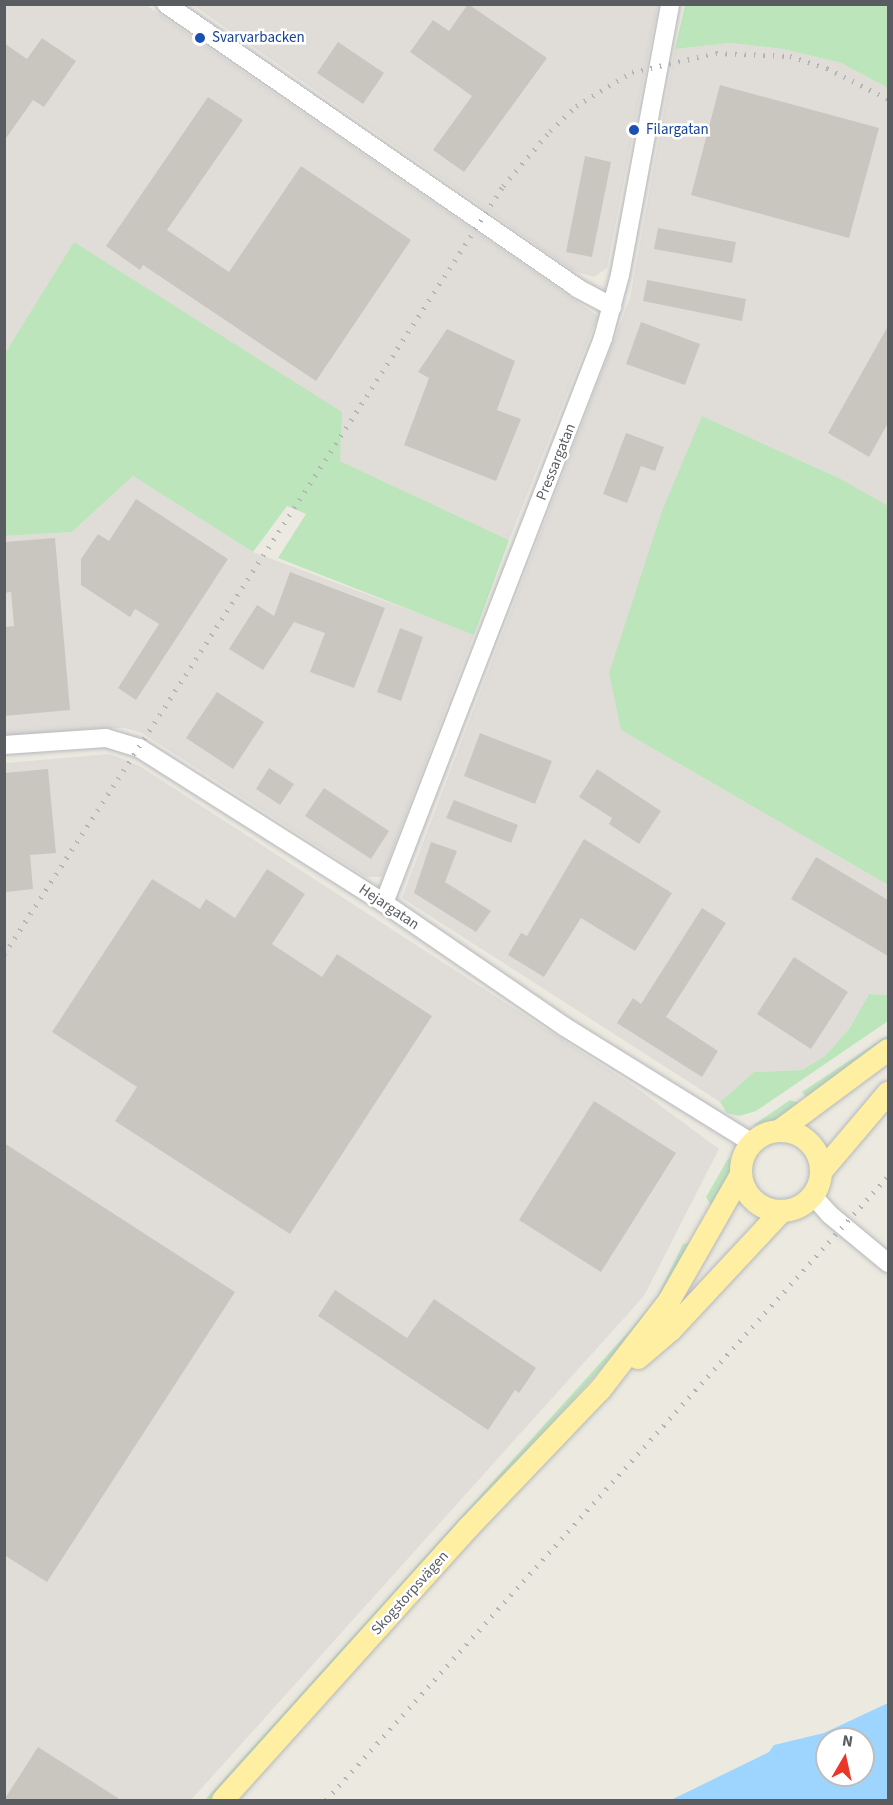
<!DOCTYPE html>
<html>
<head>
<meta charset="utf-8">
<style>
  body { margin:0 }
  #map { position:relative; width:893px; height:1805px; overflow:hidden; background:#eceae0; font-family:"Source Sans 3",sans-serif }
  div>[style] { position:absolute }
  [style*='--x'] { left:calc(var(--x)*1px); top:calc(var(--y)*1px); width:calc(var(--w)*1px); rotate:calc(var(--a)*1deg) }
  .industrial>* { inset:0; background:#e0ddd8 }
  .green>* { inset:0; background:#bce5bc }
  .water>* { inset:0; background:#9dd5ff }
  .building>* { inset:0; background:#c9c6bf }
  .roads { filter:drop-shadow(0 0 2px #b6b8bd) drop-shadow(0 0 2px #b6b8bd) }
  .minor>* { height:18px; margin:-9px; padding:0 9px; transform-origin:9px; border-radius:9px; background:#fff }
  .major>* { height:22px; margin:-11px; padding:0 11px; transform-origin:11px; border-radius:11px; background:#ffefa2 }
  .major>.ring { margin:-11px; padding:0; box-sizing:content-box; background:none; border:22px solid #ffefa2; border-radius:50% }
  .rail>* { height:4.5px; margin-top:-2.25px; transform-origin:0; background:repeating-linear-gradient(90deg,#b2b3b3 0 1.5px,transparent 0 9.5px) }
  .dots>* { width:16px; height:16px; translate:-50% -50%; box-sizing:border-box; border:3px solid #fff; border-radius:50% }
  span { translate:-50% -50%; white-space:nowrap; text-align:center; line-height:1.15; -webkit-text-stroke:5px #fff; paint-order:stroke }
  .transit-label { font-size:15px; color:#164399 }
  .left { translate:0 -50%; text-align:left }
  .street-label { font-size:15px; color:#595d61 }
  .frame { position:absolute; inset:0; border:6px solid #595d61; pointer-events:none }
  .north { position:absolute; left:815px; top:1727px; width:60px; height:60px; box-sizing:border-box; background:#fff; border:2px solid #bdbec0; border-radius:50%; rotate:9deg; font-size:16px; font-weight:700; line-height:24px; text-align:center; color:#595d61 }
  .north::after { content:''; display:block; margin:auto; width:21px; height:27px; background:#eb3628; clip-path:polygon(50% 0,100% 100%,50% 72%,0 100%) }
</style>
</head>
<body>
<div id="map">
  <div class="industrial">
    <div style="clip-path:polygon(5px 5px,146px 5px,598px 316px,509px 540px,340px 461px,74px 243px,5px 353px)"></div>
    <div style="clip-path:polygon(193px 5px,658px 5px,607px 268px,594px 277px,574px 271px)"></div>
    <div style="clip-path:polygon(731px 43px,783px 49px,841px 63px,888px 88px,888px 507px,839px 478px,702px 416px,621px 730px,888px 885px,888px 995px,869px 994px,849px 1029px,825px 1056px,802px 1070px,754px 1072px,720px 1102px,402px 898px,630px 298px,675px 49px)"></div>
    <div style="clip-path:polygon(133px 476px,253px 552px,474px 634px,382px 877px,366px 877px,142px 733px,125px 728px,86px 729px,5px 737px,5px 536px,72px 532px)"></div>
    <div style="clip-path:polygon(109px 754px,138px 765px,634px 1086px,719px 1149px,644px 1296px,191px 1800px,5px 1800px,5px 763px)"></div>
  </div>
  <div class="green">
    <div style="clip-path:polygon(685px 5px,888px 5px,888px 88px,841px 63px,783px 49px,731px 43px,675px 49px)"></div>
    <div style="clip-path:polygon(74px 242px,342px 412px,340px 461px,509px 540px,474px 635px,278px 558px,306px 514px,287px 506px,253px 552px,133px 476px,72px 532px,5px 536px,5px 353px)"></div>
    <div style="clip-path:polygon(702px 416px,839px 478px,888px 506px,888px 885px,621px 730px,609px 673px,662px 511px)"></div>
    <div style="clip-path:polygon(869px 994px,888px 995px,888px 1021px,756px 1111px,739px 1116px,727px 1113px,720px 1102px,754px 1072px,802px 1070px,825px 1056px,849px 1029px)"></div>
    <div style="clip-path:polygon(888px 1035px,888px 1041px,812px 1105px,802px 1092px)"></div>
    <div style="clip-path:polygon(790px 1100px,799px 1103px,785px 1119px,752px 1126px)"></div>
    <div style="clip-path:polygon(729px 1157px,732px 1165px,730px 1176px,713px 1208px,706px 1197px)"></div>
    <div style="clip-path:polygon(692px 1242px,688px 1258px,619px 1349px,211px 1800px,205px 1800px,631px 1329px,656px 1299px,683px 1244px)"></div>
  </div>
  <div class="water">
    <div style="clip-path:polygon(evenodd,888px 1703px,888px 1800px,671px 1800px,769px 1752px,774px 1745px,824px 1733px,888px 1703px,827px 1739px,863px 1739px,863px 1775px,827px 1775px,827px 1739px)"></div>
  </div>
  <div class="building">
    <div style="clip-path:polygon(468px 4px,547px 58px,464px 172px,433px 150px,472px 96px,410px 52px,433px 20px,449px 31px)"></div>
    <div style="clip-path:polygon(42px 38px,76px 61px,44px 107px,33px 100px,4px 141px,4px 43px,27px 59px)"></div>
    <div style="clip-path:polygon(338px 42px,384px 73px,363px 104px,317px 73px)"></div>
    <div style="clip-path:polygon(720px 85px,879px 128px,849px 238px,691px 195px)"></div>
    <div style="clip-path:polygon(208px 97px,243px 120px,167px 230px,229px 272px,301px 166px,411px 240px,316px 381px,143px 265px,140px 270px,106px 246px)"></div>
    <div style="clip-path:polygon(585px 156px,611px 162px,592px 257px,566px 252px)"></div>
    <div style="clip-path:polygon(658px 228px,736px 242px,732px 263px,654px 249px)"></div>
    <div style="clip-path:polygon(647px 280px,746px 299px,742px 321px,643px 301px)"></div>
    <div style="clip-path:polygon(641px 322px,700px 344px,685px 385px,626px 364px)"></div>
    <div style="clip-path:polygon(888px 326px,888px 423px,869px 457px,828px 433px)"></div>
    <div style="clip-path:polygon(447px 329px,515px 361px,497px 410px,521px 419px,496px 481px,404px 445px,429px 378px,418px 372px)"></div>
    <div style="clip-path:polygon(626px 433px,664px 447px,655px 471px,641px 466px,627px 503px,603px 494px)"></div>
    <div style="clip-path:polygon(136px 499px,228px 559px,136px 700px,118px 688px,159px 624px,135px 609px,130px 617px,81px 585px,81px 559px,98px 534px,109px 541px)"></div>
    <div style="clip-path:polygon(55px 538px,70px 710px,4px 716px,4px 627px,14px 626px,11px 592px,4px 593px,4px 542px)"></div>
    <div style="clip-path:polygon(290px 572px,385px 608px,354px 688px,310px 672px,325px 633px,294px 622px,263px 670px,229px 649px,257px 605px,274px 616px)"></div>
    <div style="clip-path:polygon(400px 628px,423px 637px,401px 701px,377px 692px)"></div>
    <div style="clip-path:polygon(217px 692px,264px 722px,233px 769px,186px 738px)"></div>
    <div style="clip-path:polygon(480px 733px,552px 761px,535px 804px,464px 776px)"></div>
    <div style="clip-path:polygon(269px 768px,294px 784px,280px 805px,256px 789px)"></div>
    <div style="clip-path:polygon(48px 769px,56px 853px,30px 855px,33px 889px,6px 892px,4px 773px)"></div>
    <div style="clip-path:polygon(597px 769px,661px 811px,639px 844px,609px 824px,612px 818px,579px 797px)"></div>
    <div style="clip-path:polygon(324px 788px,389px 831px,371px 859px,305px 816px)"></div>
    <div style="clip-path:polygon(454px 800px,518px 825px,511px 843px,446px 818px)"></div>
    <div style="clip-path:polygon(584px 839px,672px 893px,635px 951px,581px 918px,544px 977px,508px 955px,521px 933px,527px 936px)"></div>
    <div style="clip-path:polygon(431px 842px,457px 851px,445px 882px,491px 911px,476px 932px,414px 893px)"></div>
    <div style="clip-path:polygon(816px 857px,888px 900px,888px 956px,791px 899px)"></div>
    <div style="clip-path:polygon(267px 869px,305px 894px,272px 944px,322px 977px,337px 954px,432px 1016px,290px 1234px,115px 1121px,137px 1087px,52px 1032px,152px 879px,200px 909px,206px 899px,235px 918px)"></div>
    <div style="clip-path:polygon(702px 908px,726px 923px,666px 1017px,718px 1051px,702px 1077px,617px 1023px,633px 998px,641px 1004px)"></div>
    <div style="clip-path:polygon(794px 957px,848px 992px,811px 1049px,757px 1014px)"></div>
    <div style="clip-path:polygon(594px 1101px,676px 1153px,601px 1272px,519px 1220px)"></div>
    <div style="clip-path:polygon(4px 1143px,235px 1292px,47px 1582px,4px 1555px)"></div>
    <div style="clip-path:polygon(335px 1290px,407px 1338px,434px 1299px,536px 1368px,519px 1393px,515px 1390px,488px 1430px,318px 1316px)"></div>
    <div style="clip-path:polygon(38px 1747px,121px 1800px,4px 1800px)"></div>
  </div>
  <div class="roads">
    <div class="minor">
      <div style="--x:166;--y:4;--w:500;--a:34.6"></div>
      <div style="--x:577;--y:288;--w:40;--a:28"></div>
      <div style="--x:4;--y:745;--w:102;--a:-3.9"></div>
      <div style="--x:106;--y:738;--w:34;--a:17"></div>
      <div style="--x:139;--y:748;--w:290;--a:32.3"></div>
      <div style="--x:384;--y:903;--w:219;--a:34.4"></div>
      <div style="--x:565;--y:1027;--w:220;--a:31.8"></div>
      <div style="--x:384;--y:903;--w:606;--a:-68.81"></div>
      <div style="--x:603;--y:338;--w:65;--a:-74.9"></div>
      <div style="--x:620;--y:275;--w:276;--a:-79.5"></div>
      <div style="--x:813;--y:1196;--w:24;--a:48"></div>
      <div style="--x:829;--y:1214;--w:77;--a:39.7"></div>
    </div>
    <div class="major">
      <div style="--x:779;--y:1131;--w:136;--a:-36.6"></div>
      <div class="ring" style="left:741px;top:1131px;width:58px;height:58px"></div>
      <div style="--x:821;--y:1172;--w:104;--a:-49.7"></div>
      <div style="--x:638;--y:1358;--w:43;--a:-40.3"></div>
      <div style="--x:671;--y:1330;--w:163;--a:-47"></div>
      <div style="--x:223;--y:1800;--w:366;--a:-48"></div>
      <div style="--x:468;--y:1528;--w:191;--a:-46.3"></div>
      <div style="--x:600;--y:1390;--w:113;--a:-52.2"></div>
      <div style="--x:669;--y:1301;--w:145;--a:-60.3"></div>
    </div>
  </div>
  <div class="rail">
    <div style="--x:4;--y:954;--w:916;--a:-56.99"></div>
    <div style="--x:503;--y:186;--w:72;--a:-49.5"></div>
    <div style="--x:550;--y:131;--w:36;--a:-44"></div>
    <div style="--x:576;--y:106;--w:66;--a:-31.3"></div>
    <div style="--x:632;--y:72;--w:86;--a:-12.7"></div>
    <div style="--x:716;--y:53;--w:74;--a:2.3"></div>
    <div style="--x:790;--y:56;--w:39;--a:18"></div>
    <div style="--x:827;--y:68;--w:68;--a:26.9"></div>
    <div style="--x:326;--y:1800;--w:840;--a:-47.99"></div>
  </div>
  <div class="dots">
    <div style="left:200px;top:38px;background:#1a4fb4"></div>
    <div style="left:634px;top:130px;background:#1a4fb4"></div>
  </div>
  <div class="transit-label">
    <span class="left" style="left:212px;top:38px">Svarvarbacken</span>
    <span class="left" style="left:646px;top:130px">Filargatan</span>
  </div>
  <div class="street-label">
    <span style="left:556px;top:462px;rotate:-68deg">Pressargatan</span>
    <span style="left:389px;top:907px;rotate:34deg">Hejargatan</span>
    <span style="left:410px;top:1593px;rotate:-48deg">Skogstorpsvägen</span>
  </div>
  <div class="frame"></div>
  <div class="north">N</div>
</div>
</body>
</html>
